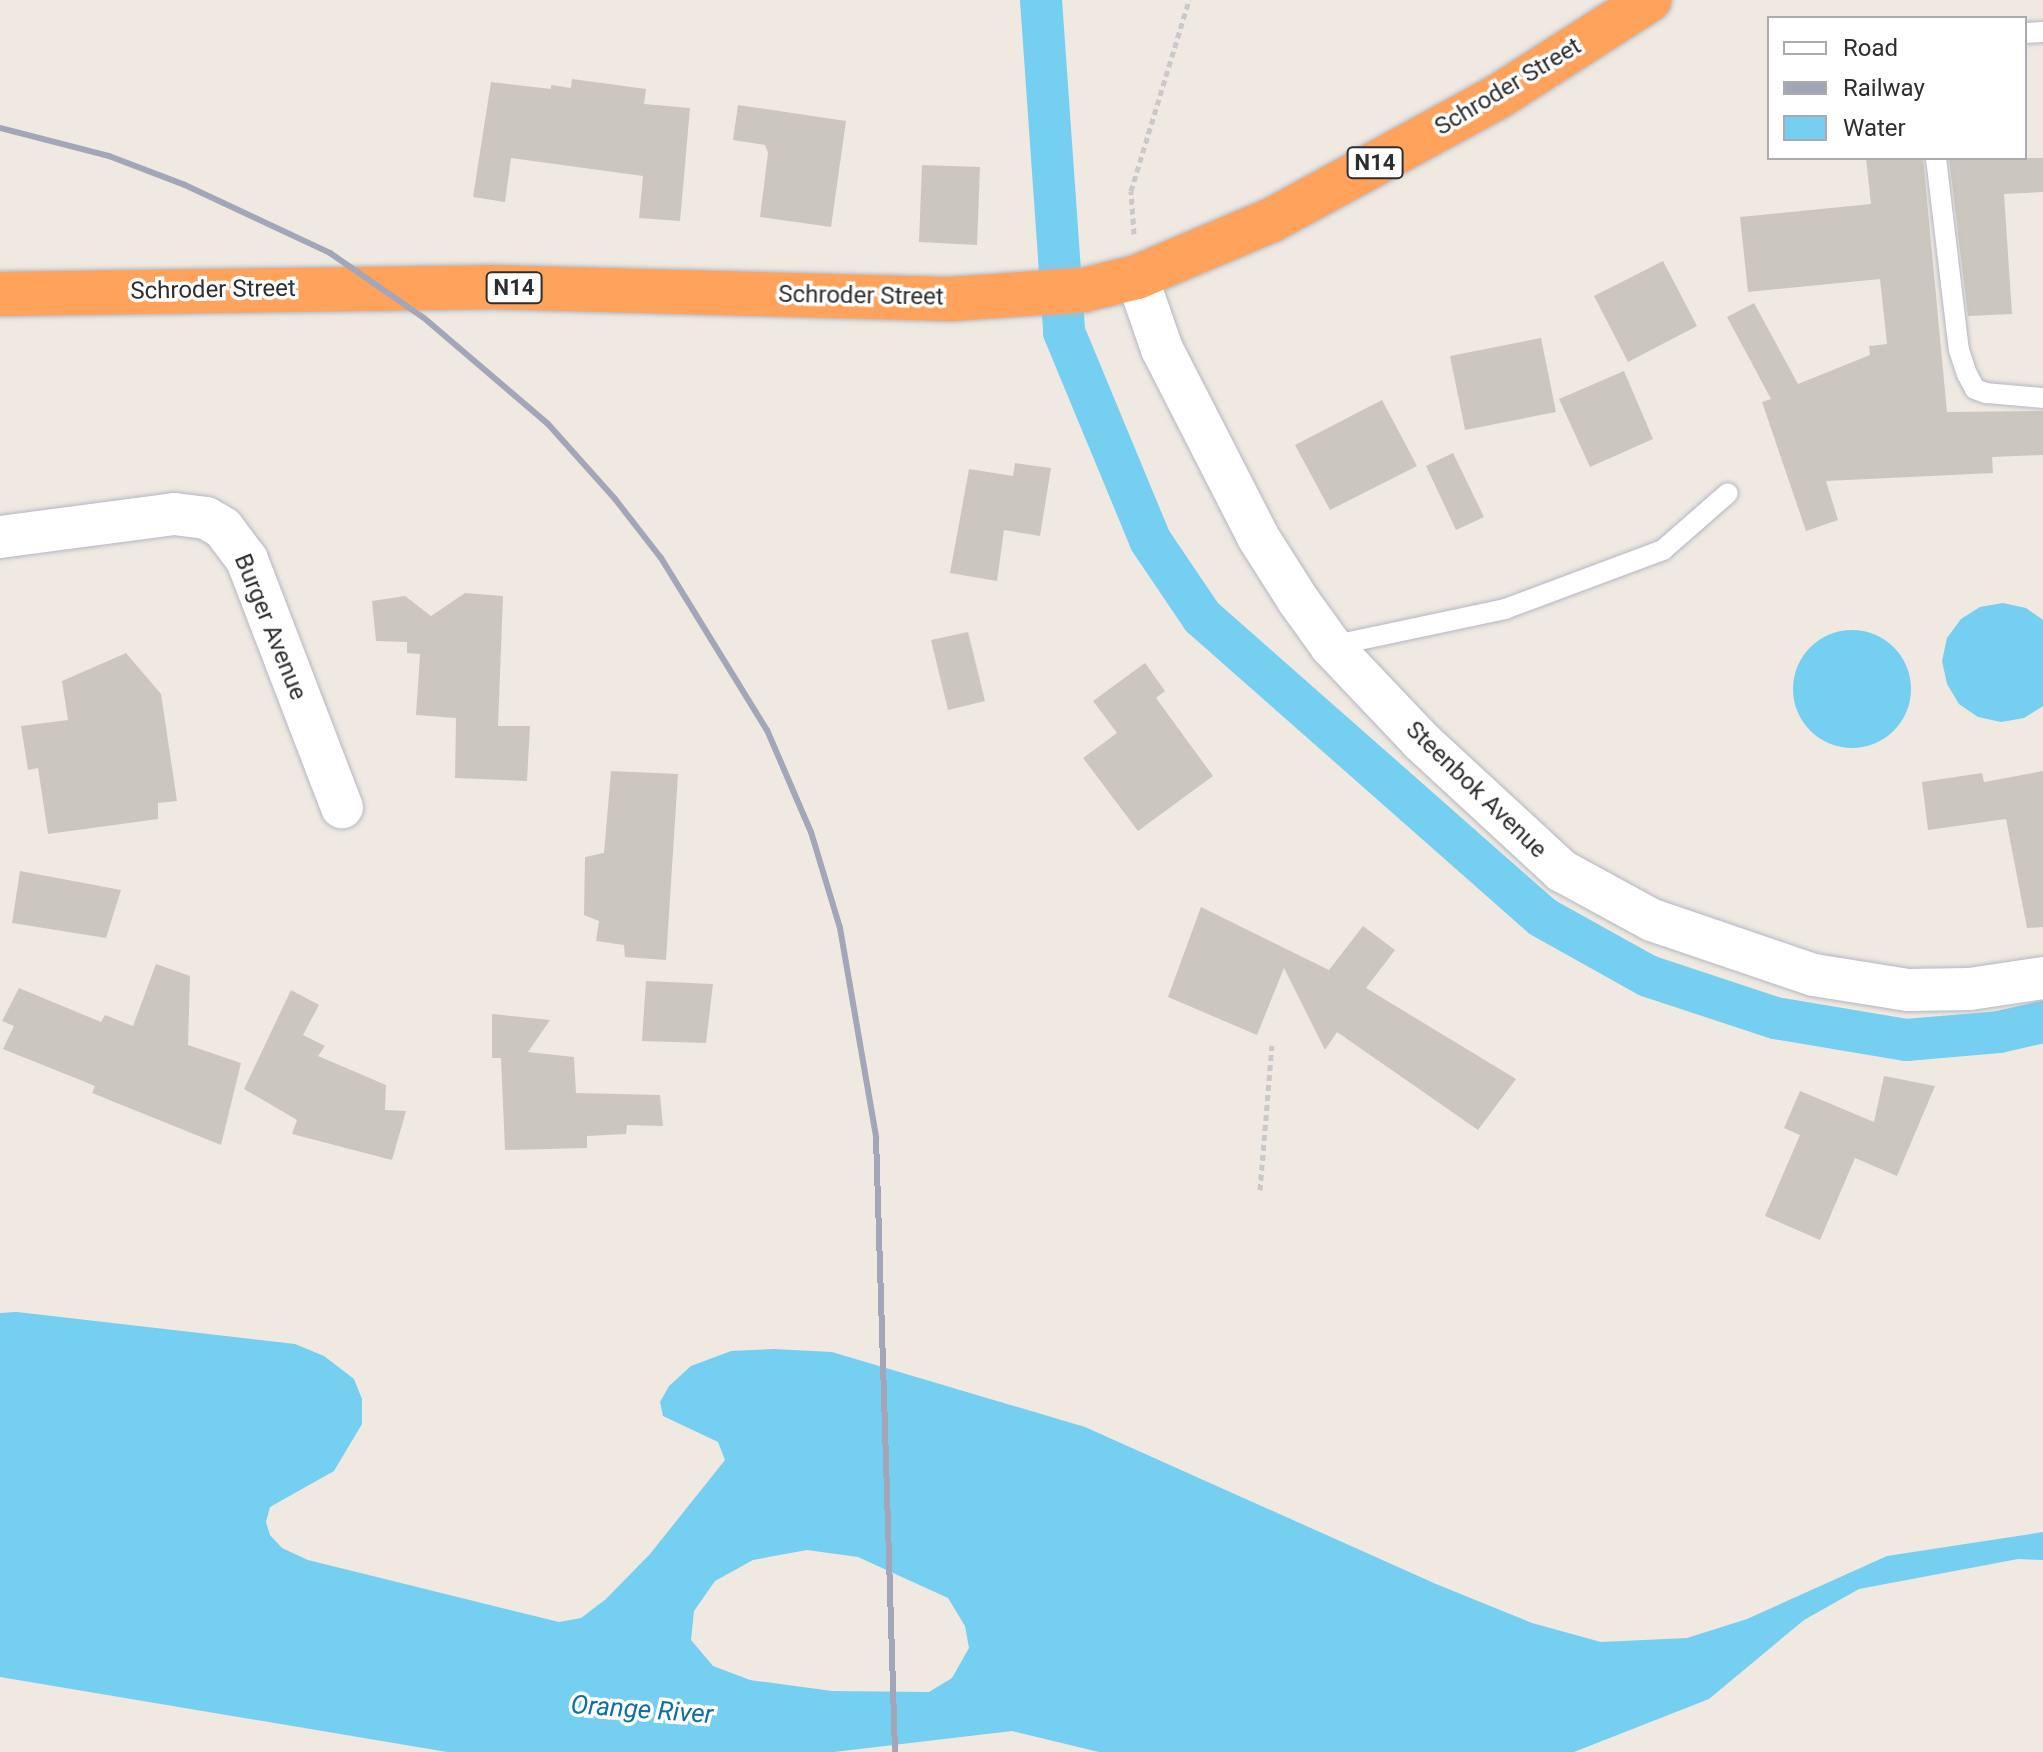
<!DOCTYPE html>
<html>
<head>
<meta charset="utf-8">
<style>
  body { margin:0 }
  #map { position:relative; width:2043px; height:1752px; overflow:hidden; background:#efe9e1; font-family:Roboto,sans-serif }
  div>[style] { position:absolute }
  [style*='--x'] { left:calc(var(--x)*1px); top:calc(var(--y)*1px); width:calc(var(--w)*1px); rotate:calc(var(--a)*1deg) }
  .water>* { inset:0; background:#75cff0 }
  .round { border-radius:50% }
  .canal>* { height:42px; margin:-21px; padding:0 21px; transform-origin:21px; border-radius:21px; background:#75cff0 }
  .building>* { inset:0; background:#cbc7bf }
  .path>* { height:5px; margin-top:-2.5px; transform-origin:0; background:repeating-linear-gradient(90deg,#c9c9c9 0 6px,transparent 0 10px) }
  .roads { filter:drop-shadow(0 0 2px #b4b7c1) drop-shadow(0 0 2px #b4b7c1) }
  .lane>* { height:20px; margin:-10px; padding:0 10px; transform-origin:10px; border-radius:10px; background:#fff }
  .street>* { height:42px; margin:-21px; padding:0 21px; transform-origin:21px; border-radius:21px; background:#fff }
  .highway>* { height:44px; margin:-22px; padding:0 22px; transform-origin:22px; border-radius:22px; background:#ffa35c }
  .rail>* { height:6px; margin:-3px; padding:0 3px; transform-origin:3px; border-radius:3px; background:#a3a6b8 }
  span { translate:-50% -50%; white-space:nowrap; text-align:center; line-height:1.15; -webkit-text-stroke:7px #fff; paint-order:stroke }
  .shield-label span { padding:2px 6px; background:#fff; border:2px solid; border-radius:6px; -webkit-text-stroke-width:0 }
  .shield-label { font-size:22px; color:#2e2e2e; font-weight:700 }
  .street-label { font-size:24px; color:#2e2e2e }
  .water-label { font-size:26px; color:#0d6fa3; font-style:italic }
  .legend { position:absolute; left:1767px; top:16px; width:260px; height:144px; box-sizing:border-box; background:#fff; border:2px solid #ababab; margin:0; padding:10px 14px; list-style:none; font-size:24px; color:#2e2e2e }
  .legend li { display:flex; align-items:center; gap:16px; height:40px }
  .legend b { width:40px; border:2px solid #ababab }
</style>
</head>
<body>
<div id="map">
  <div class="water">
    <div style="clip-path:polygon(2003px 603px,2026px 608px,2043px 620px,2043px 706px,2024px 718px,2001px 722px,1978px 717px,1959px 704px,1947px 684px,1942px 661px,1947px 638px,1961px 619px,1980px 607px)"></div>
    <div class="round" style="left:1793px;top:630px;width:118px;height:118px"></div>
    <div style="clip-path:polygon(evenodd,17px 1312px,295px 1344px,324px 1356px,354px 1379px,362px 1399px,362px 1424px,334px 1471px,270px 1507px,266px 1522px,270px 1535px,282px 1548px,308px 1560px,559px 1622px,581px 1618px,606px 1599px,650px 1554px,725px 1460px,718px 1442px,663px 1416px,660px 1402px,669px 1386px,691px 1366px,731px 1351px,774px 1349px,832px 1352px,1085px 1427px,1436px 1584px,1532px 1623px,1601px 1642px,1687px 1638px,1747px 1619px,1887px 1556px,2043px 1532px,2043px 1560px,2018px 1559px,1859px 1589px,1804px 1620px,1709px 1699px,1574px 1752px,1099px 1752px,1012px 1731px,834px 1752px,447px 1752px,0 1677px,0 1313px,17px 1312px,807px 1550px,858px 1557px,948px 1598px,965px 1626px,969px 1648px,952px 1678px,929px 1692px,832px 1691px,750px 1680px,713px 1666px,691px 1640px,694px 1611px,715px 1581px,753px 1560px,807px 1550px)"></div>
  </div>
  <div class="canal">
    <div style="--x:1041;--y:0;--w:333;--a:86"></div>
    <div style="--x:1064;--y:332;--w:225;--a:67.5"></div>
    <div style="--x:1150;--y:540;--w:93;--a:56"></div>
    <div style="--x:1202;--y:617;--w:453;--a:41.4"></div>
    <div style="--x:1542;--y:917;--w:121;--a:29.1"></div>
    <div style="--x:1648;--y:976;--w:134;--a:18.3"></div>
    <div style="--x:1775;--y:1018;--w:133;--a:9.5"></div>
    <div style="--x:1906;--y:1040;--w:93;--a:-4.9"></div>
    <div style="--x:1999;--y:1032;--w:45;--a:-12.8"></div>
  </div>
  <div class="building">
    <div style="clip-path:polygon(572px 79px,646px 89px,644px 104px,690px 108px,680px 221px,639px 218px,643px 176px,511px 158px,505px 202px,473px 197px,491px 82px,551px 89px,551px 85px,571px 88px)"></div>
    <div style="clip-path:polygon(738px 105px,846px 121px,831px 227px,760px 217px,768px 153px,765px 145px,733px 140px)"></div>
    <div style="clip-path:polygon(1866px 158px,1923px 158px,1947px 412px,2043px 411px,2043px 455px,1992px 457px,1993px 473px,1826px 481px,1838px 520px,1806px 531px,1762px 402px,1771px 399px,1727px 317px,1754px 303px,1798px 384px,1870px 355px,1869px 346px,1887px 344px,1880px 279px,1748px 292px,1740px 217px,1871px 204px)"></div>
    <div style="clip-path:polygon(1949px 158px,2043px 158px,2043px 192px,2004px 194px,2012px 314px,1968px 316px)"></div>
    <div style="clip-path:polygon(922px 165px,980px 167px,977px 245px,919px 242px)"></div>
    <div style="clip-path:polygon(1663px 261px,1697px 326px,1628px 362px,1594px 296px)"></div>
    <div style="clip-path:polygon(1541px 338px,1556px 412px,1465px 430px,1450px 356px)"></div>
    <div style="clip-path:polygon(1624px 371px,1653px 439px,1590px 467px,1559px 399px)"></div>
    <div style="clip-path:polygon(1382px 400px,1417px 466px,1330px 510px,1295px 445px)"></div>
    <div style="clip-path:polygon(1453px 453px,1484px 517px,1456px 530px,1426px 466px)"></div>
    <div style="clip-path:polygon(1015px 463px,1051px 468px,1040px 536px,1004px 530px,997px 581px,950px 573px,969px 469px,1013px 476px)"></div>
    <div style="clip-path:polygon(465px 593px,503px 596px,498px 726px,530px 726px,527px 781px,455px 778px,456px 718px,416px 715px,420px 654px,407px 653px,407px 642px,376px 641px,372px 601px,405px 596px,431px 616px)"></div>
    <div style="clip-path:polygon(968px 632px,985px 701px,948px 710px,931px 640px)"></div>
    <div style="clip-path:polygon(126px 653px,161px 694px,177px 801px,158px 803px,158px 819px,48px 834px,38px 768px,28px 770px,21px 726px,68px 720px,62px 681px)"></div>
    <div style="clip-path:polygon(1145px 663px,1165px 691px,1156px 698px,1213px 776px,1138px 831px,1083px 758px,1117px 733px,1093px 701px)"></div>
    <div style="clip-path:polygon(611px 771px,678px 774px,666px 960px,625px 957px,624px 945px,596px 941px,599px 921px,584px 915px,585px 857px,604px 853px)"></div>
    <div style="clip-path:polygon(2043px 771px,2043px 927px,2027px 928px,2006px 819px,1928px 830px,1922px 782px,1982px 773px,1984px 782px)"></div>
    <div style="clip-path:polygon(20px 871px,121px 890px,106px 938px,12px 923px)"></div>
    <div style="clip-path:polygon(1201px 907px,1329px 970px,1363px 926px,1395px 950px,1366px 988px,1516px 1079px,1478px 1130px,1337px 1032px,1325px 1050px,1284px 968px,1257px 1035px,1168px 997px)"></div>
    <div style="clip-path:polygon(156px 964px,190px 976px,188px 1045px,241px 1063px,221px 1145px,92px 1093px,95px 1086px,3px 1049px,14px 1026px,2px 1021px,19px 988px,101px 1022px,105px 1015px,133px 1026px)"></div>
    <div style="clip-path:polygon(646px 981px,713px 984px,706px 1043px,642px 1041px)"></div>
    <div style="clip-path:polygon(291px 990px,319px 1005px,303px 1035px,325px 1046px,318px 1056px,386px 1085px,385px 1110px,406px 1111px,392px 1160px,292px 1134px,297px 1120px,244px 1089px)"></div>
    <div style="clip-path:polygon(492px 1014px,550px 1020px,528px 1052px,574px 1057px,576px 1093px,660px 1095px,663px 1126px,627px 1125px,626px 1134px,587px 1136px,587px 1148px,505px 1150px,501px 1058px,492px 1058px)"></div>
    <div style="clip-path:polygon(1884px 1076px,1935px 1086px,1897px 1176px,1855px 1158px,1820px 1240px,1765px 1216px,1800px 1135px,1784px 1128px,1800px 1091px,1874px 1122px)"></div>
  </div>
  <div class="path">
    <div style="--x:1134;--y:234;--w:43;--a:-94"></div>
    <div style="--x:1131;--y:191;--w:200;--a:-73.1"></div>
    <div style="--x:1260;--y:1190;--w:145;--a:-85.3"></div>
  </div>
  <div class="roads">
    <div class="lane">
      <div style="--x:2025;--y:33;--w:18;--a:-3"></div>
      <div style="--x:1936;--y:158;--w:193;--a:83.2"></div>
      <div style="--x:1959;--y:350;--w:25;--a:72"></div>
      <div style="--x:1967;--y:374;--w:17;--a:62"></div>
      <div style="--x:1975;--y:389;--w:12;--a:20"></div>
      <div style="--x:1986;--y:393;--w:57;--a:5"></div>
      <div style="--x:1331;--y:646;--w:178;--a:-12"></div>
      <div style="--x:1505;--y:609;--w:169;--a:-20.5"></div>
      <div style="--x:1663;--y:550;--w:86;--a:-41.2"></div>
    </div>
    <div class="street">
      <div style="--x:1137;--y:277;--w:76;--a:70.9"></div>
      <div style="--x:1162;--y:349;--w:211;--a:62.9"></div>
      <div style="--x:1258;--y:537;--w:75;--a:57.6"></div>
      <div style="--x:1298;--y:600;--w:57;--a:54.3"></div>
      <div style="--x:1331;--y:646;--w:131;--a:46.5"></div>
      <div style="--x:1421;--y:741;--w:192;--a:42.7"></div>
      <div style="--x:1562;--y:871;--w:102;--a:28.6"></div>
      <div style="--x:1652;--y:920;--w:171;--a:18.8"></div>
      <div style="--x:1814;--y:975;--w:95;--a:9.1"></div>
      <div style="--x:1908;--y:990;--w:62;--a:-0.9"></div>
      <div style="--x:1970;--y:989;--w:74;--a:-8.6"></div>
      <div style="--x:0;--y:537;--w:176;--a:-7.5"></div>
      <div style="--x:174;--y:514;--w:32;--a:7"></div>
      <div style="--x:206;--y:518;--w:20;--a:30"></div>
      <div style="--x:223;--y:528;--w:40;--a:53"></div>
      <div style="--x:247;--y:560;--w:265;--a:69"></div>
    </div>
    <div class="highway">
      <div style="--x:0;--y:294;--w:488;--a:-0.8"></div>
      <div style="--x:488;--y:287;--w:463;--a:1.5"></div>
      <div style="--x:951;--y:299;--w:133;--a:-3.9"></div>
      <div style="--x:1084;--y:290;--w:55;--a:-13.8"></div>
      <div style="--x:1137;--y:277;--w:147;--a:-22.9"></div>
      <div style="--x:1272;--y:220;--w:255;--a:-28.6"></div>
      <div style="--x:1496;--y:98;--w:182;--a:-32.6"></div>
    </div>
  </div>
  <div class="rail">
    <div style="--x:0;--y:128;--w:113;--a:14.4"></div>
    <div style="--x:109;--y:156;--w:81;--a:20.9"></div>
    <div style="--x:185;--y:185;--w:160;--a:25.1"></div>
    <div style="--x:330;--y:253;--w:114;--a:34.7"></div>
    <div style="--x:424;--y:318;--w:163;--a:40.5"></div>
    <div style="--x:548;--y:424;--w:101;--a:48.2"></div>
    <div style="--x:615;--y:499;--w:75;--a:52.1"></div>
    <div style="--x:661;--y:558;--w:202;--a:58.4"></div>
    <div style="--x:767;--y:730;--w:111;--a:66.7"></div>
    <div style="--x:811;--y:832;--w:100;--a:73.2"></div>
    <div style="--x:840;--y:928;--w:212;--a:80.2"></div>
    <div style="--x:876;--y:1137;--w:615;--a:88.23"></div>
  </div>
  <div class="shield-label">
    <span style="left:1375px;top:163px">N14</span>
    <span style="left:514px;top:288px">N14</span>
  </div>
  <div class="street-label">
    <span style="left:1508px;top:87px;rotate:-31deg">Schroder Street</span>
    <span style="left:213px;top:290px;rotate:-1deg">Schroder Street</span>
    <span style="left:861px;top:296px;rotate:1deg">Schroder Street</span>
    <span style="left:270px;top:627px;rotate:68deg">Burger Avenue</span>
    <span style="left:1476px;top:790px;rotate:44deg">Steenbok Avenue</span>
  </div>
  <div class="water-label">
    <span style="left:642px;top:1710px;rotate:4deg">Orange River</span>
  </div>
  <ul class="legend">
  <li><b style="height:10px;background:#fff"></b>Road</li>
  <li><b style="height:10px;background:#a3a6b8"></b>Railway</li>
  <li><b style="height:22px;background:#75cff0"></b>Water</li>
  </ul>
</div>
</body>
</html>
